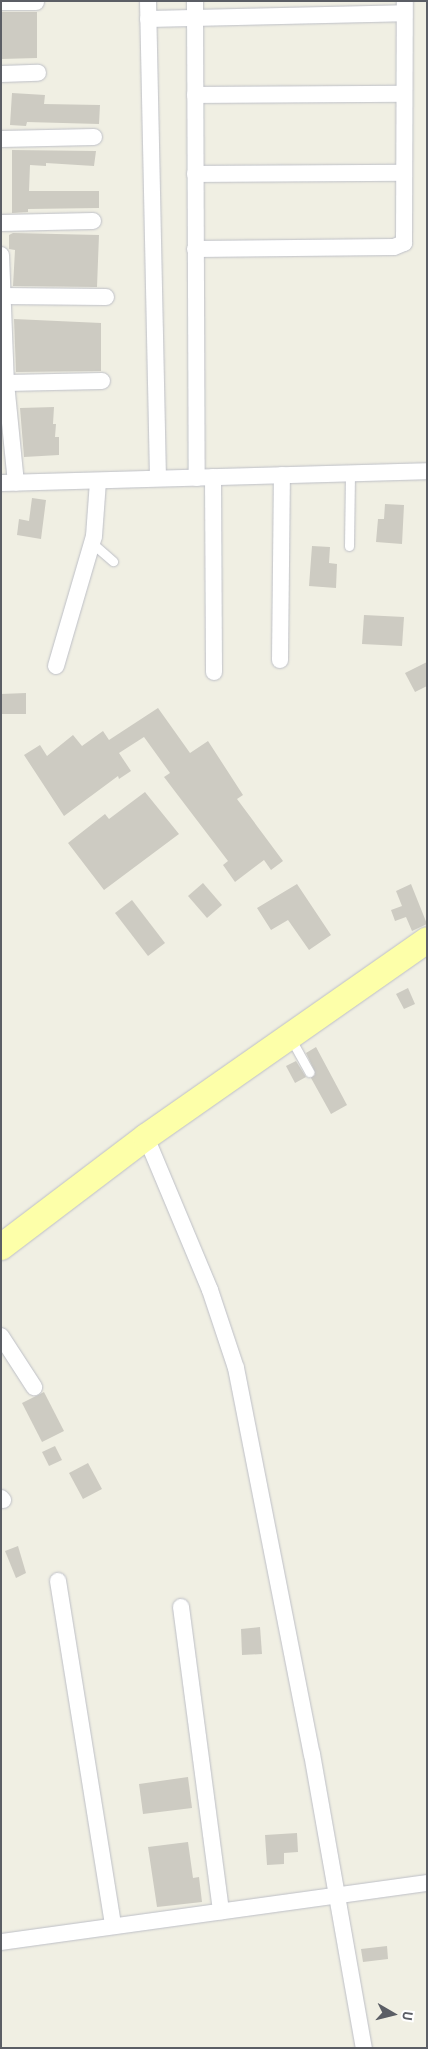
<!DOCTYPE html>
<html>
<head>
<meta charset="utf-8">
<style>
  body { margin:0 }
  #map { position:relative; width:428px; height:2049px; overflow:hidden; background:#f0efe3; font-family:"Titillium Web",sans-serif }
  div>[style] { position:absolute }
  [style*='--x'] { left:calc(var(--x)*1px); top:calc(var(--y)*1px); width:calc(var(--w)*1px); rotate:calc(var(--a)*1deg) }
  .building>* { inset:0; background:#cdcbc2 }
  .roads { filter:drop-shadow(0 0 1px #bdbfc6) drop-shadow(0 0 1px #bdbfc6) }
  .lane>* { height:9px; margin:-4.5px; padding:0 4.5px; transform-origin:4.5px; border-radius:4.5px; background:#fff }
  .street>* { height:16px; margin:-8px; padding:0 8px; transform-origin:8px; border-radius:8px; background:#fff }
  .primary>* { height:26px; margin:-13px; padding:0 13px; transform-origin:13px; border-radius:13px; background:#fdffa9 }
  span { translate:-50% -50%; white-space:nowrap; text-align:center; line-height:1.15; -webkit-text-stroke:4px #fff; paint-order:stroke }
  .frame { position:absolute; inset:0; border:2px solid #5b5e65; pointer-events:none }
  .north { position:absolute; left:368px; top:1989px; width:50px; height:50px; -webkit-text-stroke:4px #fff; paint-order:stroke; rotate:98deg; font-size:14px; font-weight:700; line-height:20px; text-align:center; color:#5b5e65 }
  .north::after { content:''; display:block; margin:auto; width:18px; height:22px; background:#5b5e65; clip-path:polygon(50% 0,100% 100%,50% 72%,0 100%) }
</style>
</head>
<body>
<div id="map">
  <div class="building">
    <div style="clip-path:polygon(1px 12px,37px 12px,37px 58px,1px 59px)"></div>
    <div style="clip-path:polygon(12px 93px,45px 95px,44px 104px,100px 105px,99px 124px,27px 122px,26px 126px,10px 125px)"></div>
    <div style="clip-path:polygon(12px 150px,96px 151px,94px 166px,46px 163px,46px 166px,30px 165px,29px 191px,99px 191px,99px 208px,28px 209px,28px 212px,12px 213px)"></div>
    <div style="clip-path:polygon(13px 233px,99px 235px,97px 287px,13px 286px,15px 250px,9px 249px,9px 235px)"></div>
    <div style="clip-path:polygon(14px 319px,101px 323px,101px 371px,16px 372px)"></div>
    <div style="clip-path:polygon(54px 407px,53px 424px,56px 424px,55px 437px,59px 437px,59px 455px,24px 457px,20px 408px)"></div>
    <div style="clip-path:polygon(32px 498px,46px 500px,41px 539px,17px 535px,19px 519px,29px 521px)"></div>
    <div style="clip-path:polygon(385px 504px,404px 505px,402px 544px,376px 542px,378px 519px,384px 519px)"></div>
    <div style="clip-path:polygon(312px 546px,330px 547px,329px 563px,337px 564px,336px 588px,309px 586px)"></div>
    <div style="clip-path:polygon(364px 615px,404px 617px,402px 646px,362px 644px)"></div>
    <div style="clip-path:polygon(427px 662px,427px 686px,415px 692px,405px 673px)"></div>
    <div style="clip-path:polygon(26px 693px,26px 714px,1px 714px,1px 694px)"></div>
    <div style="clip-path:polygon(158px 708px,190px 753px,208px 741px,243px 795px,237px 799px,283px 861px,271px 870px,264px 860px,235px 882px,223px 865px,228px 861px,164px 777px,170px 773px,144px 737px,119px 753px,131px 771px,119px 779px,118px 776px,64px 816px,24px 755px,40px 745px,47px 756px,73px 735px,82px 746px,103px 731px,109px 740px)"></div>
    <div style="clip-path:polygon(145px 792px,179px 834px,104px 890px,68px 843px,105px 814px,109px 819px)"></div>
    <div style="clip-path:polygon(203px 883px,222px 905px,207px 918px,188px 896px)"></div>
    <div style="clip-path:polygon(297px 884px,331px 935px,309px 950px,288px 920px,271px 930px,257px 908px)"></div>
    <div style="clip-path:polygon(411px 884px,427px 924px,412px 931px,406px 917px,395px 921px,391px 910px,402px 906px,396px 891px)"></div>
    <div style="clip-path:polygon(132px 900px,165px 943px,148px 956px,115px 913px)"></div>
    <div style="clip-path:polygon(408px 988px,415px 1004px,404px 1009px,396px 994px)"></div>
    <div style="clip-path:polygon(316px 1047px,347px 1105px,331px 1114px,311px 1078px,315px 1072px,306px 1053px)"></div>
    <div style="clip-path:polygon(296px 1061px,306px 1077px,295px 1083px,286px 1066px)"></div>
    <div style="clip-path:polygon(44px 1392px,64px 1431px,42px 1442px,22px 1403px)"></div>
    <div style="clip-path:polygon(55px 1446px,62px 1460px,49px 1466px,42px 1452px)"></div>
    <div style="clip-path:polygon(88px 1463px,102px 1489px,83px 1499px,69px 1473px)"></div>
    <div style="clip-path:polygon(18px 1546px,26px 1573px,16px 1578px,5px 1551px)"></div>
    <div style="clip-path:polygon(260px 1627px,262px 1654px,242px 1655px,241px 1629px)"></div>
    <div style="clip-path:polygon(188px 1777px,192px 1808px,143px 1814px,139px 1784px)"></div>
    <div style="clip-path:polygon(297px 1833px,298px 1852px,284px 1853px,284px 1864px,267px 1865px,265px 1835px)"></div>
    <div style="clip-path:polygon(188px 1842px,193px 1878px,199px 1877px,202px 1902px,157px 1907px,148px 1847px)"></div>
    <div style="clip-path:polygon(387px 1946px,388px 1959px,363px 1962px,361px 1949px)"></div>
  </div>
  <div class="roads">
    <div class="lane">
      <div style="--x:92;--y:543;--w:28;--a:41"></div>
      <div style="--x:349;--y:546;--w:73;--a:-89.2"></div>
      <div style="--x:291;--y:1039;--w:38;--a:61"></div>
    </div>
    <div class="street">
      <div style="--x:148;--y:1;--w:477;--a:88.8"></div>
      <div style="--x:195;--y:1;--w:477;--a:89.8"></div>
      <div style="--x:1;--y:2;--w:35;--a:0"></div>
      <div style="--x:148;--y:19;--w:256;--a:-1.3"></div>
      <div style="--x:1;--y:74;--w:37;--a:-2"></div>
      <div style="--x:195;--y:95;--w:208;--a:-0.3"></div>
      <div style="--x:1;--y:139;--w:93;--a:-1.2"></div>
      <div style="--x:195;--y:174;--w:208;--a:-0.3"></div>
      <div style="--x:1;--y:223;--w:92;--a:-1.2"></div>
      <div style="--x:195;--y:249;--w:199;--a:-0.6"></div>
      <div style="--x:394;--y:247;--w:11;--a:-22"></div>
      <div style="--x:404;--y:243;--w:242;--a:-89.8"></div>
      <div style="--x:1;--y:255;--w:128;--a:87.8"></div>
      <div style="--x:6;--y:383;--w:100;--a:84.3"></div>
      <div style="--x:2;--y:296;--w:104;--a:0.6"></div>
      <div style="--x:6;--y:383;--w:96;--a:-1.2"></div>
      <div style="--x:213;--y:477;--w:195;--a:89.7"></div>
      <div style="--x:1;--y:483;--w:426;--a:-1.6"></div>
      <div style="--x:280;--y:660;--w:185;--a:-89.4"></div>
      <div style="--x:56;--y:666;--w:135;--a:-73.7"></div>
      <div style="--x:94;--y:536;--w:55;--a:-85.8"></div>
      <div style="--x:146;--y:1137;--w:166;--a:67.3"></div>
      <div style="--x:210;--y:1290;--w:82;--a:71.6"></div>
      <div style="--x:236;--y:1368;--w:393;--a:78.9"></div>
      <div style="--x:312;--y:1754;--w:299;--a:80"></div>
      <div style="--x:1;--y:1336;--w:61;--a:57.1"></div>
      <div style="--x:1;--y:1498;--w:3;--a:45"></div>
      <div style="--x:58;--y:1581;--w:349;--a:80.9"></div>
      <div style="--x:181;--y:1607;--w:307;--a:82.5"></div>
      <div style="--x:1;--y:1942;--w:430;--a:-7.9"></div>
    </div>
    <div class="primary">
      <div style="--x:1;--y:1247;--w:182;--a:-37.2"></div>
      <div style="--x:146;--y:1137;--w:343;--a:-35"></div>
    </div>
  </div>
  <div class="frame"></div>
  <div class="north">U</div>
</div>
</body>
</html>
